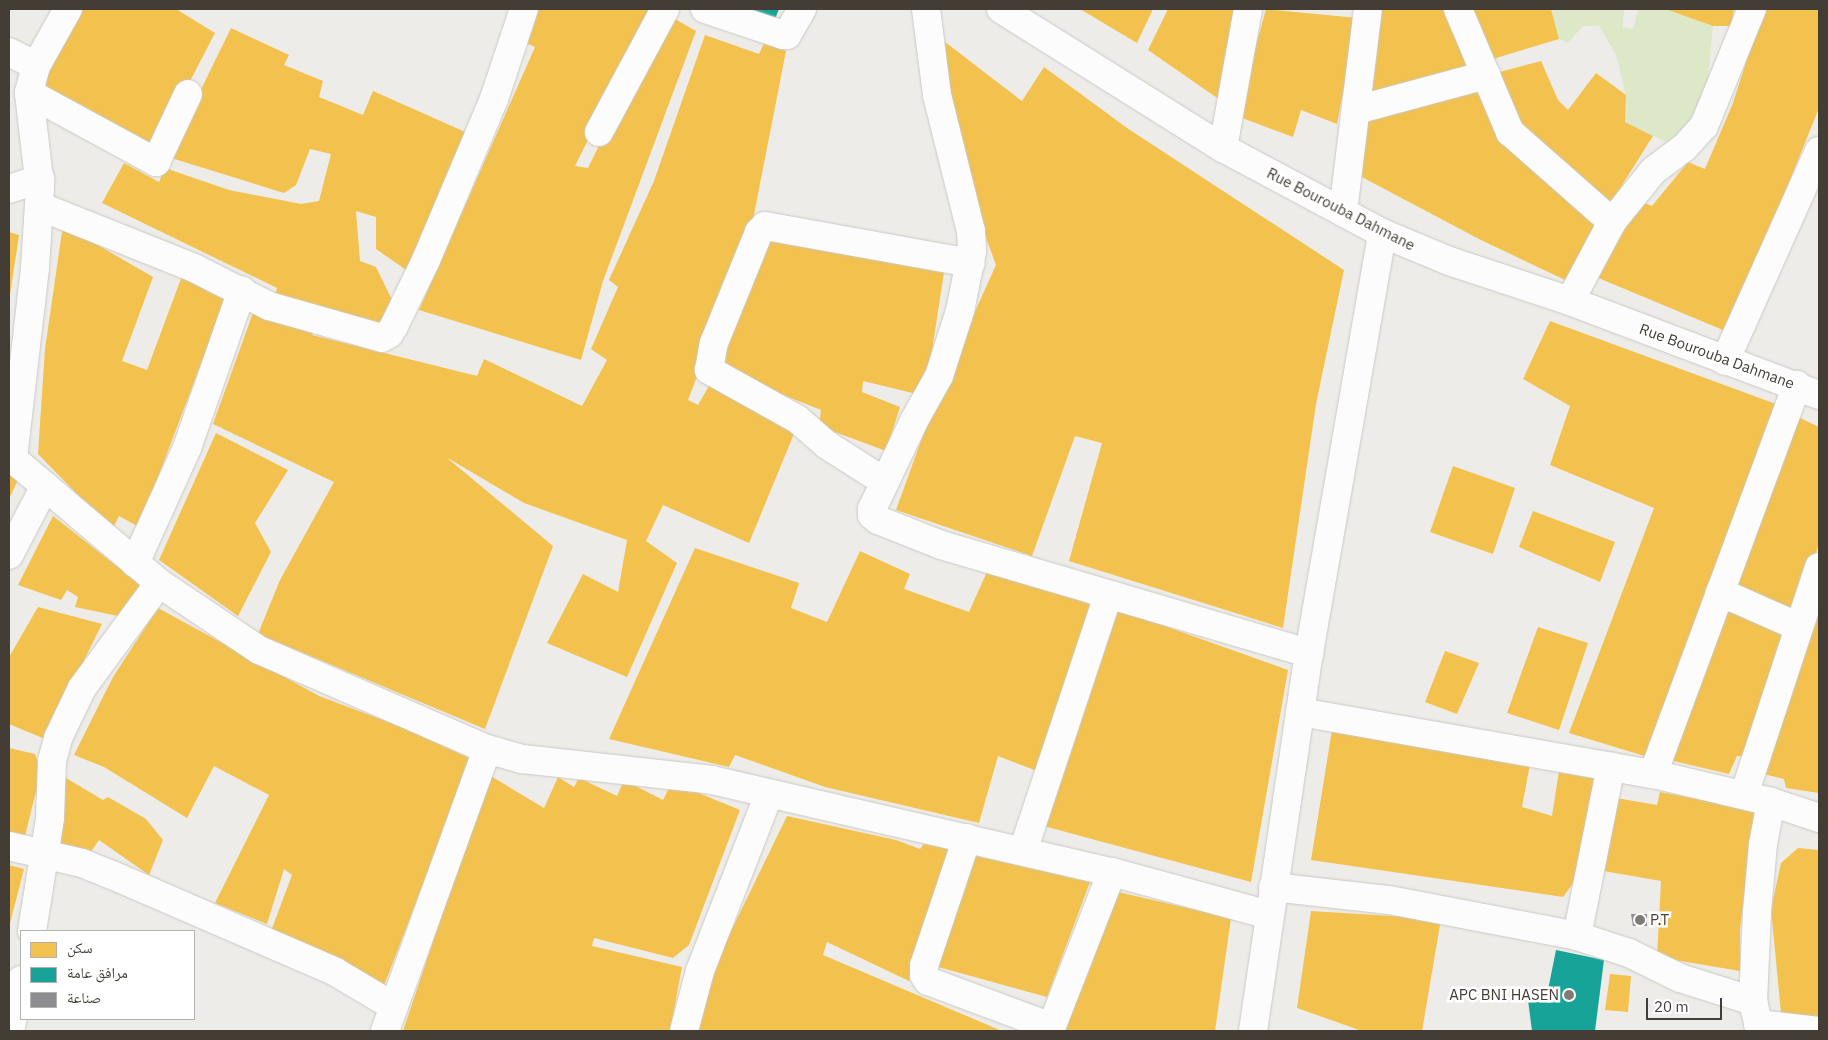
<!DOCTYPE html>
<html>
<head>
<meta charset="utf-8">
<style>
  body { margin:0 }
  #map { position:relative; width:1828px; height:1040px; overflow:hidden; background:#eeece8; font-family:"IBM Plex Sans","Noto Naskh Arabic",sans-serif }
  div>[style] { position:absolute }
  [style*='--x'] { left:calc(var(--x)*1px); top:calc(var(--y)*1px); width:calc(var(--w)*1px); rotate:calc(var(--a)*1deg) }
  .green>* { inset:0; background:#dde8c9 }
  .homes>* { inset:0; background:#f2c14e }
  .public>* { inset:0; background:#17a398 }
  .industry>* { inset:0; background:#8d8d92 }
  .roads { filter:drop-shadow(0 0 1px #cac8c4) drop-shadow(0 0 1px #cac8c4) }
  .minor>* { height:28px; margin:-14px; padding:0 14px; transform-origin:14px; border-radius:14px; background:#fcfcfc }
  .dots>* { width:14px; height:14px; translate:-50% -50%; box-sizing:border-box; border:2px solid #fff; border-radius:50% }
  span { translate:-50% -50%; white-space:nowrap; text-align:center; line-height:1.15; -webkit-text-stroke:5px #fff; paint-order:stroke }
  .street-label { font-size:15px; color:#443d35 }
  .poi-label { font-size:15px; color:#443d35 }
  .left { translate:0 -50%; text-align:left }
  .right { translate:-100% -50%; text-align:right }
  .frame { position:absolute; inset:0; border:10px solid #443d35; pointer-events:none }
  .legend { position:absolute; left:20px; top:930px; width:175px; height:90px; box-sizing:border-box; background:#fff; border:1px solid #b4b1ae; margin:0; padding:6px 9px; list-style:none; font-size:15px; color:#443d35 }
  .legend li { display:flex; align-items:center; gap:10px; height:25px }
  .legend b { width:25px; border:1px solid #b4b1ae }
  .scale { position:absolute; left:1646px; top:998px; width:76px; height:22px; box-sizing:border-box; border:2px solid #443d35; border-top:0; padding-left:6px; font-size:15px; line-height:18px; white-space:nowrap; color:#443d35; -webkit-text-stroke:4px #fff; paint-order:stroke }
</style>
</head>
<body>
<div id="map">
  <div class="green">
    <div style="clip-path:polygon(1551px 9px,1624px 9px,1623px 27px,1633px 29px,1638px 9px,1664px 9px,1713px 26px,1707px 88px,1675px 146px,1625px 122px,1626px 95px,1616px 55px,1599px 26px,1583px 26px,1568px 43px,1559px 39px)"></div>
  </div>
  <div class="homes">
    <div style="clip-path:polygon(83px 9px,176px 9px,215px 33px,188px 85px,181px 82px,152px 147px,39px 94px,68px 33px)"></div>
    <div style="clip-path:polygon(530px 9px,654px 9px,575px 166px,588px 168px,651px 40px,673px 18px,696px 31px,603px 281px,581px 360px,419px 310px,535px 47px,519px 40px)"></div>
    <div style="clip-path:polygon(1080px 9px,1153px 9px,1137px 43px)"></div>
    <div style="clip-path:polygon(1168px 9px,1243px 9px,1223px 102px,1148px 50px)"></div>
    <div style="clip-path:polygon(1266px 9px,1357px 18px,1337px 124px,1301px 110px,1293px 137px,1237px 116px)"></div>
    <div style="clip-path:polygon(1375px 9px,1451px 9px,1475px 67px,1370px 96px)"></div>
    <div style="clip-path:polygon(1467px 9px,1551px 9px,1559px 39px,1486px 61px)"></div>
    <div style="clip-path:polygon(1665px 9px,1734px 9px,1731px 26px,1713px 26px)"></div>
    <div style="clip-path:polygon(1763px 9px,1819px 9px,1819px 108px,1775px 217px,1723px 330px,1596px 277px,1636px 200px,1652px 206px,1688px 162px,1705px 169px,1733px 103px)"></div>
    <div style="clip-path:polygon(231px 28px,289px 55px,284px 65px,323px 81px,319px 97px,363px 115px,373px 91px,472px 135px,409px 272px,376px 249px,376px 217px,356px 211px,360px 261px,376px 267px,394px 304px,385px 328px,273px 303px,277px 288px,102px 203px,124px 163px,159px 182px,165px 168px,229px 190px,301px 204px,319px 201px,331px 154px,310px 149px,296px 185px,284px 193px,168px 157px)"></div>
    <div style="clip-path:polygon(705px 35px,759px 54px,765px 41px,786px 51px,749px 240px,688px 400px,698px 405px,713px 379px,796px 429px,749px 543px,663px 505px,646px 541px,677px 563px,627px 677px,547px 643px,583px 574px,618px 592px,627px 540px,524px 503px,446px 457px,553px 546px,485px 729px,258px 634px,280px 580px,334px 482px,213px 424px,254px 310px,314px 325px,312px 335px,477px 376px,484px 359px,582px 406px,607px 360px,591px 349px,618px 287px,609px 280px,654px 181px)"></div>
    <div style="clip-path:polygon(945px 42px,1022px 101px,1044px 67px,1127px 128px,1344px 270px,1316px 404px,1283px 628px,1069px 561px,1102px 443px,1075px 436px,1032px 556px,896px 510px,939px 391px,996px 265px,976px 210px,949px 115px)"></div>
    <div style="clip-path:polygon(1541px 61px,1558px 100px,1568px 110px,1596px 73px,1626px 95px,1625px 122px,1653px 136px,1605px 212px,1512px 125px,1496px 73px)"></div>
    <div style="clip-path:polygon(1484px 86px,1599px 224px,1565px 280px,1479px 239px,1358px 175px,1362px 115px)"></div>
    <div style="clip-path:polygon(63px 225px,153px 277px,122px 361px,147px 370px,182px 276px,226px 298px,139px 527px,119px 516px,114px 526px,77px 494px,38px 454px,45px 349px)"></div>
    <div style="clip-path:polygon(767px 228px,945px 266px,925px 396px,863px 381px,862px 392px,900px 407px,886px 451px,819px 426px,821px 410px,716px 368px)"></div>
    <div style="clip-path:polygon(9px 232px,19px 235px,10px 295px,9px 295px)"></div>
    <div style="clip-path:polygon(1550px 321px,1784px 407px,1651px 758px,1569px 733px,1654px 508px,1550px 465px,1570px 406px,1523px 379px)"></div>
    <div style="clip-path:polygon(1790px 413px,1819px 427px,1819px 543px,1795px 620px,1728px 590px)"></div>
    <div style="clip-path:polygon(216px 433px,288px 470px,255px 523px,271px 552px,238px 616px,159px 560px)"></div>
    <div style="clip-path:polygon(1453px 466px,1515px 488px,1493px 554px,1430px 532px)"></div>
    <div style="clip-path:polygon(9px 473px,18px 480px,9px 499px)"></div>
    <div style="clip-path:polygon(1533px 511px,1615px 542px,1600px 582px,1519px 547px)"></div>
    <div style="clip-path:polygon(53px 516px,142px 586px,123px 617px,75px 607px,78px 597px,67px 590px,61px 600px,18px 585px)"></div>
    <div style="clip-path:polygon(695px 548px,799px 583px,791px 608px,827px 622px,860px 551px,910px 574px,904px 589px,969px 612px,990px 565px,1094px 606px,1037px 771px,998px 756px,979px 823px,825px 787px,735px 755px,729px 767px,609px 739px)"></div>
    <div style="clip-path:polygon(1819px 589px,1819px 793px,1786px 788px,1784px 779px,1759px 773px)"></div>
    <div style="clip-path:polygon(1724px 601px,1792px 633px,1753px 756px,1737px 756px,1729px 774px,1665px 759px)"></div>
    <div style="clip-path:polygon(38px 607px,102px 624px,45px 739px,9px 724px,9px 657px)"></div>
    <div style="clip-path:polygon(158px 608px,319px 696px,404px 728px,471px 759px,382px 991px,271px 931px,292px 875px,284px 869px,267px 924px,215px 903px,269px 795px,214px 766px,187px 818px,104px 767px,74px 755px,113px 677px)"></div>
    <div style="clip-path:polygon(1114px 608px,1288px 670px,1251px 882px,1040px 825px)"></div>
    <div style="clip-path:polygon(1538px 627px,1588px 643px,1559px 730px,1507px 713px)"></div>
    <div style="clip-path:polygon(1445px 651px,1479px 663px,1457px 714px,1425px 702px)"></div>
    <div style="clip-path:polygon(1332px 730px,1530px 764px,1522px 807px,1552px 816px,1559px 771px,1602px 776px,1583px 870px,1563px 897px,1311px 860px)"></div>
    <div style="clip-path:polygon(9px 748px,35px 754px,41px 771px,24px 840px,9px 836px)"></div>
    <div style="clip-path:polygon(61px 775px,103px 800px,108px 797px,146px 819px,163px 840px,149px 875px,99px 840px,90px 853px,53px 843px)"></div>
    <div style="clip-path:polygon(489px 775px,544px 808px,558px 777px,574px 787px,579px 778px,617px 796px,624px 780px,663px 800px,672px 782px,740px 810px,689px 945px,673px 958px,594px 938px,592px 946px,682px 967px,670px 1031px,403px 1031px)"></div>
    <div style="clip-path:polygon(1660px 792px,1755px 810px,1740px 929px,1740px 971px,1657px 957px,1661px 881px,1598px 870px,1610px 797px,1657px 805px)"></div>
    <div style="clip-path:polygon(787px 816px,896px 840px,920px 849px,927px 840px,957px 849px,909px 981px,827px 942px,823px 955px,1002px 1031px,696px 1031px,716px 962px)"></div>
    <div style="clip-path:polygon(1798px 848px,1819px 850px,1819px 1019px,1781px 1013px,1771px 909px,1781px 863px)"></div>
    <div style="clip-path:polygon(968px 854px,1090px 882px,1047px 997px,931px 965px)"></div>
    <div style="clip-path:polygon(9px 865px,24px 869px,9px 927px)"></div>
    <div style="clip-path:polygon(1118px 892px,1231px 918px,1215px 1031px,1064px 1031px)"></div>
    <div style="clip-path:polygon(1311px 911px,1441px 919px,1422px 1031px,1362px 1031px,1297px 1008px)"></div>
    <div style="clip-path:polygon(1610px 974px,1631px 976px,1628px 1012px,1605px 1010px)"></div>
  </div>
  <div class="public">
    <div style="clip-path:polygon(748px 9px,779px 9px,775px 19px)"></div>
    <div style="clip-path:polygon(1556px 950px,1604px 960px,1595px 1031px,1532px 1031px,1528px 1000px,1548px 990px)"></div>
  </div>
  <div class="industry">
    <div style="clip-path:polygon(1631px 914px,1647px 914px,1647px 926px,1633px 926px)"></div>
  </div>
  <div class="roads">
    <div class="minor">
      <div style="--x:68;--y:9;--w:65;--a:119.3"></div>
      <div style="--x:36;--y:66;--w:28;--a:105"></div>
      <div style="--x:29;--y:93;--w:96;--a:83.4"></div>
      <div style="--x:40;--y:188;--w:80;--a:93.6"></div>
      <div style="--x:35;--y:268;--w:192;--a:96.6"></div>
      <div style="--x:13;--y:459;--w:192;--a:40.3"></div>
      <div style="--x:159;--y:583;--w:120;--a:33.8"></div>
      <div style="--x:259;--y:650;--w:249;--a:23.5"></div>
      <div style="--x:487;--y:749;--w:37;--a:16"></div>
      <div style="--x:523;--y:759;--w:190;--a:6.3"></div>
      <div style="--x:712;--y:780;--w:410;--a:13"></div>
      <div style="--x:1112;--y:872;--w:163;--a:15.3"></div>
      <div style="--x:705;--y:9;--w:82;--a:18.4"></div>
      <div style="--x:783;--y:35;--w:4;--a:0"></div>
      <div style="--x:787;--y:35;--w:30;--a:-60"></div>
      <div style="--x:926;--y:9;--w:87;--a:82.7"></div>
      <div style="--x:937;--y:95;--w:140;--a:76"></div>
      <div style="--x:971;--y:231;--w:20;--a:87"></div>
      <div style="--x:972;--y:251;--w:61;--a:101.3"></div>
      <div style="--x:960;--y:311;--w:68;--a:107.9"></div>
      <div style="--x:939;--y:376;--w:51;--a:119.1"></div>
      <div style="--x:914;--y:421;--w:98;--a:115.5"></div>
      <div style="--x:872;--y:509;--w:6;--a:90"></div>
      <div style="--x:872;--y:515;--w:8;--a:40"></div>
      <div style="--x:878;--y:520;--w:68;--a:21.6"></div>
      <div style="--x:941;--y:545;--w:384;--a:16.4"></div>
      <div style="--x:1001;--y:9;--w:262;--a:32.1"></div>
      <div style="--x:1223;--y:148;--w:180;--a:28.1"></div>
      <div style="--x:1382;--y:233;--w:73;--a:22.7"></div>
      <div style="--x:1449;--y:261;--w:127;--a:18.3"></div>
      <div style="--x:1570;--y:301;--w:266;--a:20.7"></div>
      <div style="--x:1458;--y:9;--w:134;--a:67.1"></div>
      <div style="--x:1510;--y:132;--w:136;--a:41.4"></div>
      <div style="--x:9;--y:52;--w:30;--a:27"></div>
      <div style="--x:29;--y:93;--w:145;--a:28.5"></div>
      <div style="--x:156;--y:162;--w:75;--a:-64.8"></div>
      <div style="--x:1356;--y:110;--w:135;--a:-15.1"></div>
      <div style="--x:599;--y:132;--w:140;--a:-61.8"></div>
      <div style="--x:1223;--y:148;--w:141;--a:-79.8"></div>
      <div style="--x:9;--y:189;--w:33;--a:-18"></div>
      <div style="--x:39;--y:206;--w:167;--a:21.8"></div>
      <div style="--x:194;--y:268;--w:84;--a:26.9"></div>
      <div style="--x:269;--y:306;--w:117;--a:15.8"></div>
      <div style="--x:382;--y:338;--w:8;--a:-30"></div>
      <div style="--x:389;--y:334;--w:9;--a:-58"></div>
      <div style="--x:394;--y:326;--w:73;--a:-64.1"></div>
      <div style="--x:426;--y:260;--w:175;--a:-67.1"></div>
      <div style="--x:494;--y:99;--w:95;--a:-71.6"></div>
      <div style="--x:1343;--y:212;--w:205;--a:-83"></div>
      <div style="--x:1570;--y:301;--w:89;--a:-62"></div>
      <div style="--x:1612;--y:222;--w:65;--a:-51.2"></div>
      <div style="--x:1653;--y:171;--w:39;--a:-37"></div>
      <div style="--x:1684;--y:148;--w:30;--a:-48"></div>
      <div style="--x:1704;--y:126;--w:126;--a:-67.7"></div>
      <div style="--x:1725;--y:361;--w:230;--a:-65.9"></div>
      <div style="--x:885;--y:482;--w:69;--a:-147.5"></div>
      <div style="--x:827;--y:445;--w:40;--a:-139"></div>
      <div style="--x:797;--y:419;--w:101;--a:-150.9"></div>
      <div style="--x:709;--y:370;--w:27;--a:-80"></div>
      <div style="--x:714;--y:343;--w:120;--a:-67.9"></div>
      <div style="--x:759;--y:232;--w:8;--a:-45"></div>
      <div style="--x:765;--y:226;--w:209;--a:10.2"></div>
      <div style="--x:9;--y:555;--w:78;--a:-62.4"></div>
      <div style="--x:135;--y:563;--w:126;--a:-65.7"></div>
      <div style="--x:187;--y:448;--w:167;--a:-70.8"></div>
      <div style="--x:1720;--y:592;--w:86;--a:23.9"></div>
      <div style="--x:1300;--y:712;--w:358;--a:10"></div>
      <div style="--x:1653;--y:774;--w:121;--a:13.3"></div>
      <div style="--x:1771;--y:802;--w:51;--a:18.4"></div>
      <div style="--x:1653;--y:774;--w:415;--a:-69.7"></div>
      <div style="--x:1744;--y:795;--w:240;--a:-71.8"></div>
      <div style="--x:967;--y:838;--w:135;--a:108.6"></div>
      <div style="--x:924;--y:966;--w:9;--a:90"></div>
      <div style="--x:924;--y:975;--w:7;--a:56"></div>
      <div style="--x:928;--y:981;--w:132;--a:20.4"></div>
      <div style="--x:9;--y:846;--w:75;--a:13.1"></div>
      <div style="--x:82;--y:863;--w:32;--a:22"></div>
      <div style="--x:112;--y:875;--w:242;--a:23.4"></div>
      <div style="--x:334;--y:971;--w:69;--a:30.7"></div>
      <div style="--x:1023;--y:851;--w:270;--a:-71.6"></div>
      <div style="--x:1273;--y:887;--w:117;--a:6.4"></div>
      <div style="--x:1389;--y:900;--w:191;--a:10.8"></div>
      <div style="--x:1577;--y:936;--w:55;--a:18.1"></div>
      <div style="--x:1629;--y:953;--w:57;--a:26.1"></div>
      <div style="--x:1680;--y:978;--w:77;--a:17.5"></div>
      <div style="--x:1753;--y:1001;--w:31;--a:77"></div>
      <div style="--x:32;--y:931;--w:114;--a:-80.9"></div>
      <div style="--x:50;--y:818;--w:57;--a:-88"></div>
      <div style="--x:52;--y:761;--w:24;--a:-75"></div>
      <div style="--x:58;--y:738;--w:55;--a:-64.4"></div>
      <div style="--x:82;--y:688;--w:130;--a:-53.7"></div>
      <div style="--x:1577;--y:936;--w:173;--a:-78.7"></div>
      <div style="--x:1753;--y:1001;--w:89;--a:-87.4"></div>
      <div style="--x:1757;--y:912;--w:68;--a:-85"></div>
      <div style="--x:1763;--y:844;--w:43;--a:-79.2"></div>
      <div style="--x:1758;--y:1024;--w:61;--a:6.5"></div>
      <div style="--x:10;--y:1031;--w:52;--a:-77.8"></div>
      <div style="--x:385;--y:1031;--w:300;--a:-70.1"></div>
      <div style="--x:684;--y:1031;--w:62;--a:-75.1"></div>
      <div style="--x:700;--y:971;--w:190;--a:-68.7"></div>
      <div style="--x:1050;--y:1031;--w:171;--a:-68.7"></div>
      <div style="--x:1253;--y:1031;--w:382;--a:-81.6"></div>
      <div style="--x:1309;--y:653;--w:426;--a:-80.1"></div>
    </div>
  </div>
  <div class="dots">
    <div style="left:1640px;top:920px;background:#807a74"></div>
    <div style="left:1569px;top:995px;background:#807a74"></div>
  </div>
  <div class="street-label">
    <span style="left:1341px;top:209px;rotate:27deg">Rue Bourouba Dahmane</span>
    <span style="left:1717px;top:356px;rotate:20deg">Rue Bourouba Dahmane</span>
  </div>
  <div class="poi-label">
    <span class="left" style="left:1650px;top:920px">P.T</span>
    <span class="right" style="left:1559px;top:995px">APC BNI HASEN</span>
  </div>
  <div class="frame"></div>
  <ul class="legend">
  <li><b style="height:14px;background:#f2c14e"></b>سكن</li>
  <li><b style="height:14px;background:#17a398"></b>مرافق عامة</li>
  <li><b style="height:14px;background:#8d8d92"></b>صناعة</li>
  </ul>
  <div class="scale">20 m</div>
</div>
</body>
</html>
